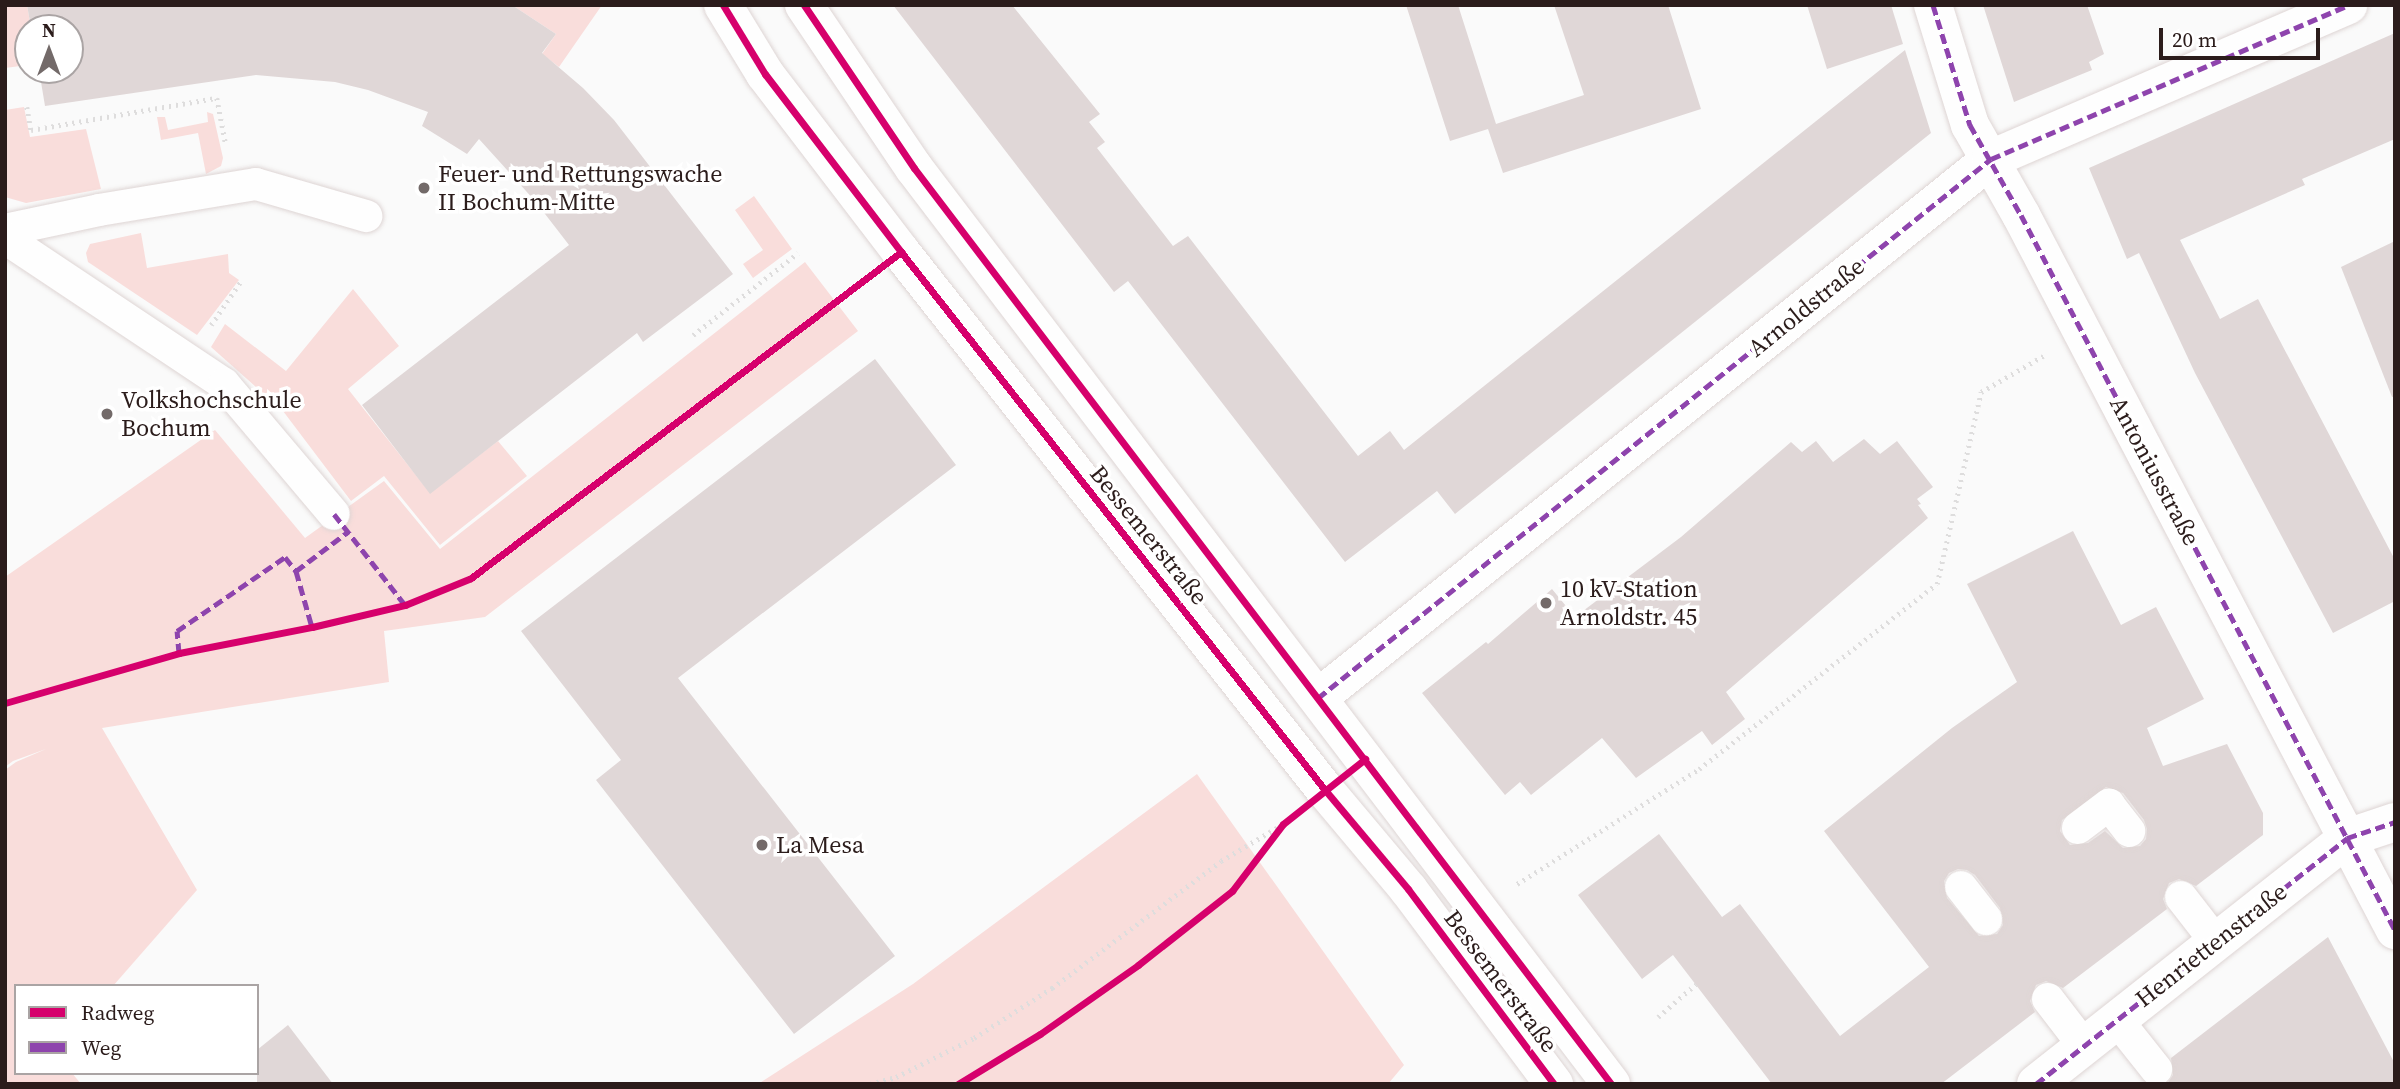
<!DOCTYPE html>
<html>
<head>
<meta charset="utf-8">
<style>
  body { margin:0 }
  #map { position:relative; width:2400px; height:1089px; overflow:hidden; background:#fafafa; font-family:"Source Serif 4",serif }
  div>[style] { position:absolute }
  [style*='--x'] { left:calc(var(--x)*1px); top:calc(var(--y)*1px); width:calc(var(--w)*1px); rotate:calc(var(--a)*1deg) }
  .green>* { inset:0; background:#f9dddb }
  .building>* { inset:0; background:#e0d7d7 }
  .path>* { height:4.5px; margin-top:-2.25px; transform-origin:0; background:repeating-linear-gradient(90deg,#dedddd 0 2px,transparent 0 7px) }
  .roads { filter:drop-shadow(0 0 2px #ded5d4) drop-shadow(0 0 2px #ded5d4) }
  .service>* { height:32px; margin:-16px; padding:0 16px; transform-origin:16px; border-radius:16px; background:#fefefe }
  .minor>* { height:38px; margin:-19px; padding:0 19px; transform-origin:19px; border-radius:19px; background:#fefefe }
  .tertiary>* { height:38px; margin:-19px; padding:0 19px; transform-origin:19px; border-radius:19px; background:#fefefe }
  .quiet>* { height:5px; margin-top:-2.5px; transform-origin:0; background:repeating-linear-gradient(90deg,#8e44ad 0 10px,transparent 0 15px) }
  .cycleway>* { height:7px; margin:-3.5px; padding:0 3.5px; transform-origin:3.5px; border-radius:3.5px; background:#d6006c }
  .dots>* { width:19px; height:19px; translate:-50% -50%; box-sizing:border-box; border:4px solid #fff; border-radius:50% }
  span { translate:-50% -50%; white-space:nowrap; text-align:center; line-height:1.15; -webkit-text-stroke:7px #fff; paint-order:stroke }
  .poi-label { font-size:24px; color:#2b1c1b }
  .left { translate:0 -50%; text-align:left }
  .street-label { font-size:24px; color:#2b1c1b }
  .frame { position:absolute; inset:0; border:7px solid #2b1c1b; pointer-events:none }
  .legend { position:absolute; left:14px; top:984px; width:245px; height:91px; box-sizing:border-box; background:#fff; border:2px solid #aaa4a4; margin:0; padding:9px 12px; list-style:none; font-size:21px; color:#2b1c1b }
  .legend li { display:flex; align-items:center; gap:14px; height:35px }
  .legend b { width:35px; border:2px solid #aaa4a4 }
  .north { position:absolute; left:14px; top:14px; width:70px; height:70px; box-sizing:border-box; background:#fff; border:2px solid #aaa4a4; border-radius:50%; rotate:0deg; font-size:19px; font-weight:700; line-height:28px; text-align:center; color:#2b1c1b }
  .north::after { content:''; display:block; margin:auto; width:24px; height:32px; background:#736a69; clip-path:polygon(50% 0,100% 100%,50% 72%,0 100%) }
  .scale { position:absolute; left:2159px; top:28px; width:161px; height:32px; box-sizing:border-box; border:4px solid #2b1c1b; border-top:0; padding-left:9px; font-size:21px; line-height:24px; white-space:nowrap; color:#2b1c1b; -webkit-text-stroke:5px #fff; paint-order:stroke }
</style>
</head>
<body>
<div id="map">
  <div class="green">
    <div style="clip-path:polygon(5px 5px,27px 5px,31px 28px,28px 28px,28px 65px,5px 68px)"></div>
    <div style="clip-path:polygon(512px 5px,602px 5px,559px 67px,542px 54px,556px 34px)"></div>
    <div style="clip-path:polygon(24px 107px,30px 137px,86px 129px,101px 189px,26px 203px,5px 197px,5px 110px)"></div>
    <div style="clip-path:polygon(207px 112px,213px 114px,223px 158px,221px 166px,206px 174px,198px 133px,161px 140px,157px 117px,165px 117px,168px 130px,208px 122px)"></div>
    <div style="clip-path:polygon(754px 196px,792px 249px,753px 278px,743px 264px,763px 250px,735px 210px)"></div>
    <div style="clip-path:polygon(141px 233px,147px 268px,228px 254px,229px 273px,239px 280px,197px 335px,88px 262px,86px 253px,90px 244px)"></div>
    <div style="clip-path:polygon(805px 262px,858px 331px,485px 617px,384px 631px,389px 682px,102px 728px,197px 890px,113px 986px,16px 986px,16px 1073px,72px 1073px,81px 1084px,5px 1084px,5px 770px,16px 762px,46px 749px,13px 761px,5px 767px,5px 577px,215px 430px,305px 538px,384px 481px,440px 549px)"></div>
    <div style="clip-path:polygon(353px 289px,399px 346px,348px 389px,430px 493px,498px 441px,527px 476px,440px 545px,384px 476px,351px 501px,283px 411px,211px 347px,225px 324px,286px 371px)"></div>
    <div style="clip-path:polygon(1197px 774px,1404px 1065px,1388px 1084px,758px 1084px,913px 984px)"></div>
  </div>
  <div class="building">
    <div style="clip-path:polygon(27px 5px,512px 5px,556px 34px,542px 53px,583px 88px,614px 120px,733px 274px,643px 342px,637px 333px,430px 494px,362px 405px,569px 245px,535px 201px,479px 139px,467px 154px,422px 126px,428px 112px,368px 90px,335px 82px,256px 75px,45px 106px,39px 70px,70px 70px,70px 28px,31px 28px)"></div>
    <div style="clip-path:polygon(893px 5px,1012px 5px,1100px 114px,1089px 122px,1105px 142px,1097px 148px,1173px 246px,1188px 236px,1358px 456px,1390px 431px,1404px 450px,1905px 50px,1931px 133px,1455px 514px,1437px 491px,1345px 562px,1128px 281px,1114px 292px)"></div>
    <div style="clip-path:polygon(1406px 5px,1458px 5px,1496px 124px,1584px 95px,1554px 5px,1668px 5px,1701px 109px,1503px 173px,1488px 129px,1450px 141px)"></div>
    <div style="clip-path:polygon(1807px 5px,1891px 5px,1903px 44px,1827px 69px)"></div>
    <div style="clip-path:polygon(1983px 5px,2087px 5px,2104px 54px,2089px 62px,2092px 70px,2014px 102px)"></div>
    <div style="clip-path:polygon(2395px 33px,2395px 139px,2302px 179px,2305px 185px,2180px 240px,2220px 319px,2258px 299px,2395px 560px,2395px 601px,2333px 633px,2195px 373px,2139px 253px,2127px 259px,2089px 168px)"></div>
    <div style="clip-path:polygon(2395px 241px,2395px 396px,2392px 397px,2341px 267px)"></div>
    <div style="clip-path:polygon(875px 359px,956px 465px,678px 678px,895px 956px,794px 1034px,596px 780px,621px 760px,521px 631px)"></div>
    <div style="clip-path:polygon(1864px 439px,1880px 454px,1897px 441px,1933px 487px,1917px 499px,1921px 504px,1918px 505px,1928px 518px,1726px 692px,1745px 719px,1712px 745px,1702px 731px,1636px 778px,1602px 738px,1531px 795px,1520px 782px,1505px 795px,1422px 693px,1486px 642px,1488px 644px,1552px 589px,1575px 617px,1681px 537px,1791px 442px,1802px 452px,1816px 441px,1833px 462px)"></div>
    <div style="clip-path:polygon(evenodd,2073px 531px,2121px 625px,2156px 607px,2204px 699px,2147px 728px,2163px 766px,2227px 744px,2263px 813px,2263px 835px,2196px 886px,2179px 879px,2169px 883px,2163px 899px,2167px 909px,2063px 988px,2046px 981px,2036px 985px,2030px 1001px,2035px 1012px,1941px 1084px,1772px 1084px,1673px 955px,1642px 979px,1578px 895px,1659px 834px,1722px 917px,1740px 904px,1840px 1036px,1929px 967px,1824px 831px,1952px 728px,2017px 682px,1967px 584px,2073px 531px,2106px 787px,2123px 793px,2144px 820px,2147px 829px,2146px 839px,2140px 846px,2123px 848px,2105px 831px,2088px 843px,2070px 845px,2060px 831px,2062px 820px,2106px 787px,2073px 531px,1958px 869px,1967px 870px,1975px 875px,2000px 908px,2003px 925px,1997px 934px,1979px 936px,1947px 898px,1944px 881px,1949px 873px,1958px 869px)"></div>
    <div style="clip-path:polygon(2328px 937px,2395px 1064px,2395px 1084px,2167px 1084px,2173px 1075px,2171px 1058px)"></div>
    <div style="clip-path:polygon(288px 1025px,333px 1084px,257px 1084px,257px 1050px)"></div>
  </div>
  <div class="path">
    <div style="--x:27;--y:107;--w:23;--a:80"></div>
    <div style="--x:31;--y:130;--w:189;--a:-9.8"></div>
    <div style="--x:217;--y:98;--w:48;--a:79.2"></div>
    <div style="--x:211;--y:325;--w:53;--a:-55.7"></div>
    <div style="--x:693;--y:335;--w:133;--a:-38"></div>
    <div style="--x:1517;--y:884;--w:215;--a:-32.3"></div>
    <div style="--x:1699;--y:769;--w:301;--a:-37.9"></div>
    <div style="--x:1937;--y:584;--w:197;--a:-77.1"></div>
    <div style="--x:1981;--y:392;--w:72;--a:-30.1"></div>
    <div style="--x:1658;--y:1017;--w:50;--a:-41"></div>
    <div style="--x:870;--y:1084;--w:27;--a:-15"></div>
    <div style="--x:896;--y:1077;--w:87;--a:-26.6"></div>
    <div style="--x:974;--y:1038;--w:93;--a:-32.7"></div>
    <div style="--x:1052;--y:988;--w:211;--a:-36.9"></div>
    <div style="--x:1221;--y:861;--w:72;--a:-30.8"></div>
  </div>
  <div class="roads">
    <div class="service">
      <div style="--x:5;--y:230;--w:96;--a:-12"></div>
      <div style="--x:99;--y:210;--w:159;--a:-9.4"></div>
      <div style="--x:256;--y:184;--w:115;--a:16.2"></div>
      <div style="--x:5;--y:238;--w:263;--a:33.7"></div>
      <div style="--x:224;--y:384;--w:170;--a:49.8"></div>
      <div style="--x:2078;--y:828;--w:39;--a:-37"></div>
      <div style="--x:2109;--y:805;--w:33;--a:52"></div>
      <div style="--x:1961;--y:887;--w:41;--a:52"></div>
      <div style="--x:2181;--y:897;--w:57;--a:52.1"></div>
      <div style="--x:2048;--y:999;--w:59;--a:52.5"></div>
      <div style="--x:2117;--y:1020;--w:63;--a:51.5"></div>
    </div>
    <div class="minor">
      <div style="--x:1933;--y:5;--w:126;--a:72.9"></div>
      <div style="--x:1970;--y:125;--w:103;--a:60.5"></div>
      <div style="--x:2021;--y:215;--w:807;--a:62.39"></div>
      <div style="--x:1318;--y:698;--w:862;--a:-38.69"></div>
      <div style="--x:1991;--y:159;--w:389;--a:-23.3"></div>
      <div style="--x:2036;--y:1084;--w:397;--a:-38.3"></div>
      <div style="--x:2347;--y:838;--w:51;--a:-18.4"></div>
    </div>
    <div class="tertiary">
      <div style="--x:723;--y:5;--w:81;--a:58.7"></div>
      <div style="--x:765;--y:74;--w:224;--a:52.6"></div>
      <div style="--x:901;--y:252;--w:685;--a:51.76"></div>
      <div style="--x:1325;--y:790;--w:129;--a:50"></div>
      <div style="--x:1408;--y:889;--w:244;--a:53.2"></div>
      <div style="--x:804;--y:5;--w:197;--a:56"></div>
      <div style="--x:914;--y:168;--w:1151;--a:52.73"></div>
    </div>
  </div>
  <div class="quiet">
    <div style="--x:1933;--y:5;--w:126;--a:72.9"></div>
    <div style="--x:1970;--y:125;--w:103;--a:60.5"></div>
    <div style="--x:2021;--y:215;--w:807;--a:62.39"></div>
    <div style="--x:334;--y:514;--w:115;--a:52"></div>
    <div style="--x:296;--y:571;--w:58;--a:74.1"></div>
    <div style="--x:179;--y:653;--w:22;--a:-95"></div>
    <div style="--x:177;--y:631;--w:131;--a:-34.4"></div>
    <div style="--x:285;--y:557;--w:18;--a:52"></div>
    <div style="--x:296;--y:571;--w:66;--a:-37"></div>
    <div style="--x:1318;--y:698;--w:862;--a:-38.69"></div>
    <div style="--x:1991;--y:159;--w:389;--a:-23.3"></div>
    <div style="--x:2036;--y:1084;--w:397;--a:-38.3"></div>
    <div style="--x:2347;--y:838;--w:51;--a:-18.4"></div>
  </div>
  <div class="cycleway">
    <div style="--x:723;--y:5;--w:81;--a:58.7"></div>
    <div style="--x:765;--y:74;--w:224;--a:52.6"></div>
    <div style="--x:901;--y:252;--w:685;--a:51.76"></div>
    <div style="--x:1325;--y:790;--w:129;--a:50"></div>
    <div style="--x:1408;--y:889;--w:244;--a:53.2"></div>
    <div style="--x:804;--y:5;--w:197;--a:56"></div>
    <div style="--x:914;--y:168;--w:1151;--a:52.73"></div>
    <div style="--x:5;--y:703;--w:181;--a:-16"></div>
    <div style="--x:179;--y:653;--w:136;--a:-11.1"></div>
    <div style="--x:312;--y:627;--w:96;--a:-13.3"></div>
    <div style="--x:405;--y:605;--w:71;--a:-22.2"></div>
    <div style="--x:471;--y:578;--w:540;--a:-37.17"></div>
    <div style="--x:958;--y:1084;--w:96;--a:-31.4"></div>
    <div style="--x:1040;--y:1034;--w:120;--a:-35.1"></div>
    <div style="--x:1138;--y:965;--w:120;--a:-38.2"></div>
    <div style="--x:1232;--y:891;--w:84;--a:-52.7"></div>
    <div style="--x:1283;--y:824;--w:105;--a:-38.4"></div>
  </div>
  <div class="dots">
    <div style="left:424px;top:188px;background:#736a69"></div>
    <div style="left:107px;top:414px;background:#736a69"></div>
    <div style="left:1546px;top:603px;background:#736a69"></div>
    <div style="left:762px;top:845px;background:#736a69"></div>
  </div>
  <div class="poi-label">
    <span class="left" style="left:438px;top:188px">Feuer- und Rettungswache<br>II Bochum-Mitte</span>
    <span class="left" style="left:121px;top:414px">Volkshochschule<br>Bochum</span>
    <span class="left" style="left:1560px;top:603px">10 kV-Station<br>Arnoldstr. 45</span>
    <span class="left" style="left:776px;top:845px">La Mesa</span>
  </div>
  <div class="street-label">
    <span style="left:1806px;top:307px;rotate:-39deg">Arnoldstraße</span>
    <span style="left:2155px;top:471px;rotate:62deg">Antoniusstraße</span>
    <span style="left:1149px;top:535px;rotate:51deg">Bessemerstraße</span>
    <span style="left:2211px;top:945px;rotate:-38deg">Henriettenstraße</span>
    <span style="left:1501px;top:981px;rotate:53deg">Bessemerstraße</span>
  </div>
  <div class="frame"></div>
  <ul class="legend">
  <li><b style="height:9px;background:#d6006c"></b>Radweg</li>
  <li><b style="height:9px;background:#8e44ad"></b>Weg</li>
  </ul>
  <div class="north">N</div>
  <div class="scale">20 m</div>
</div>
</body>
</html>
